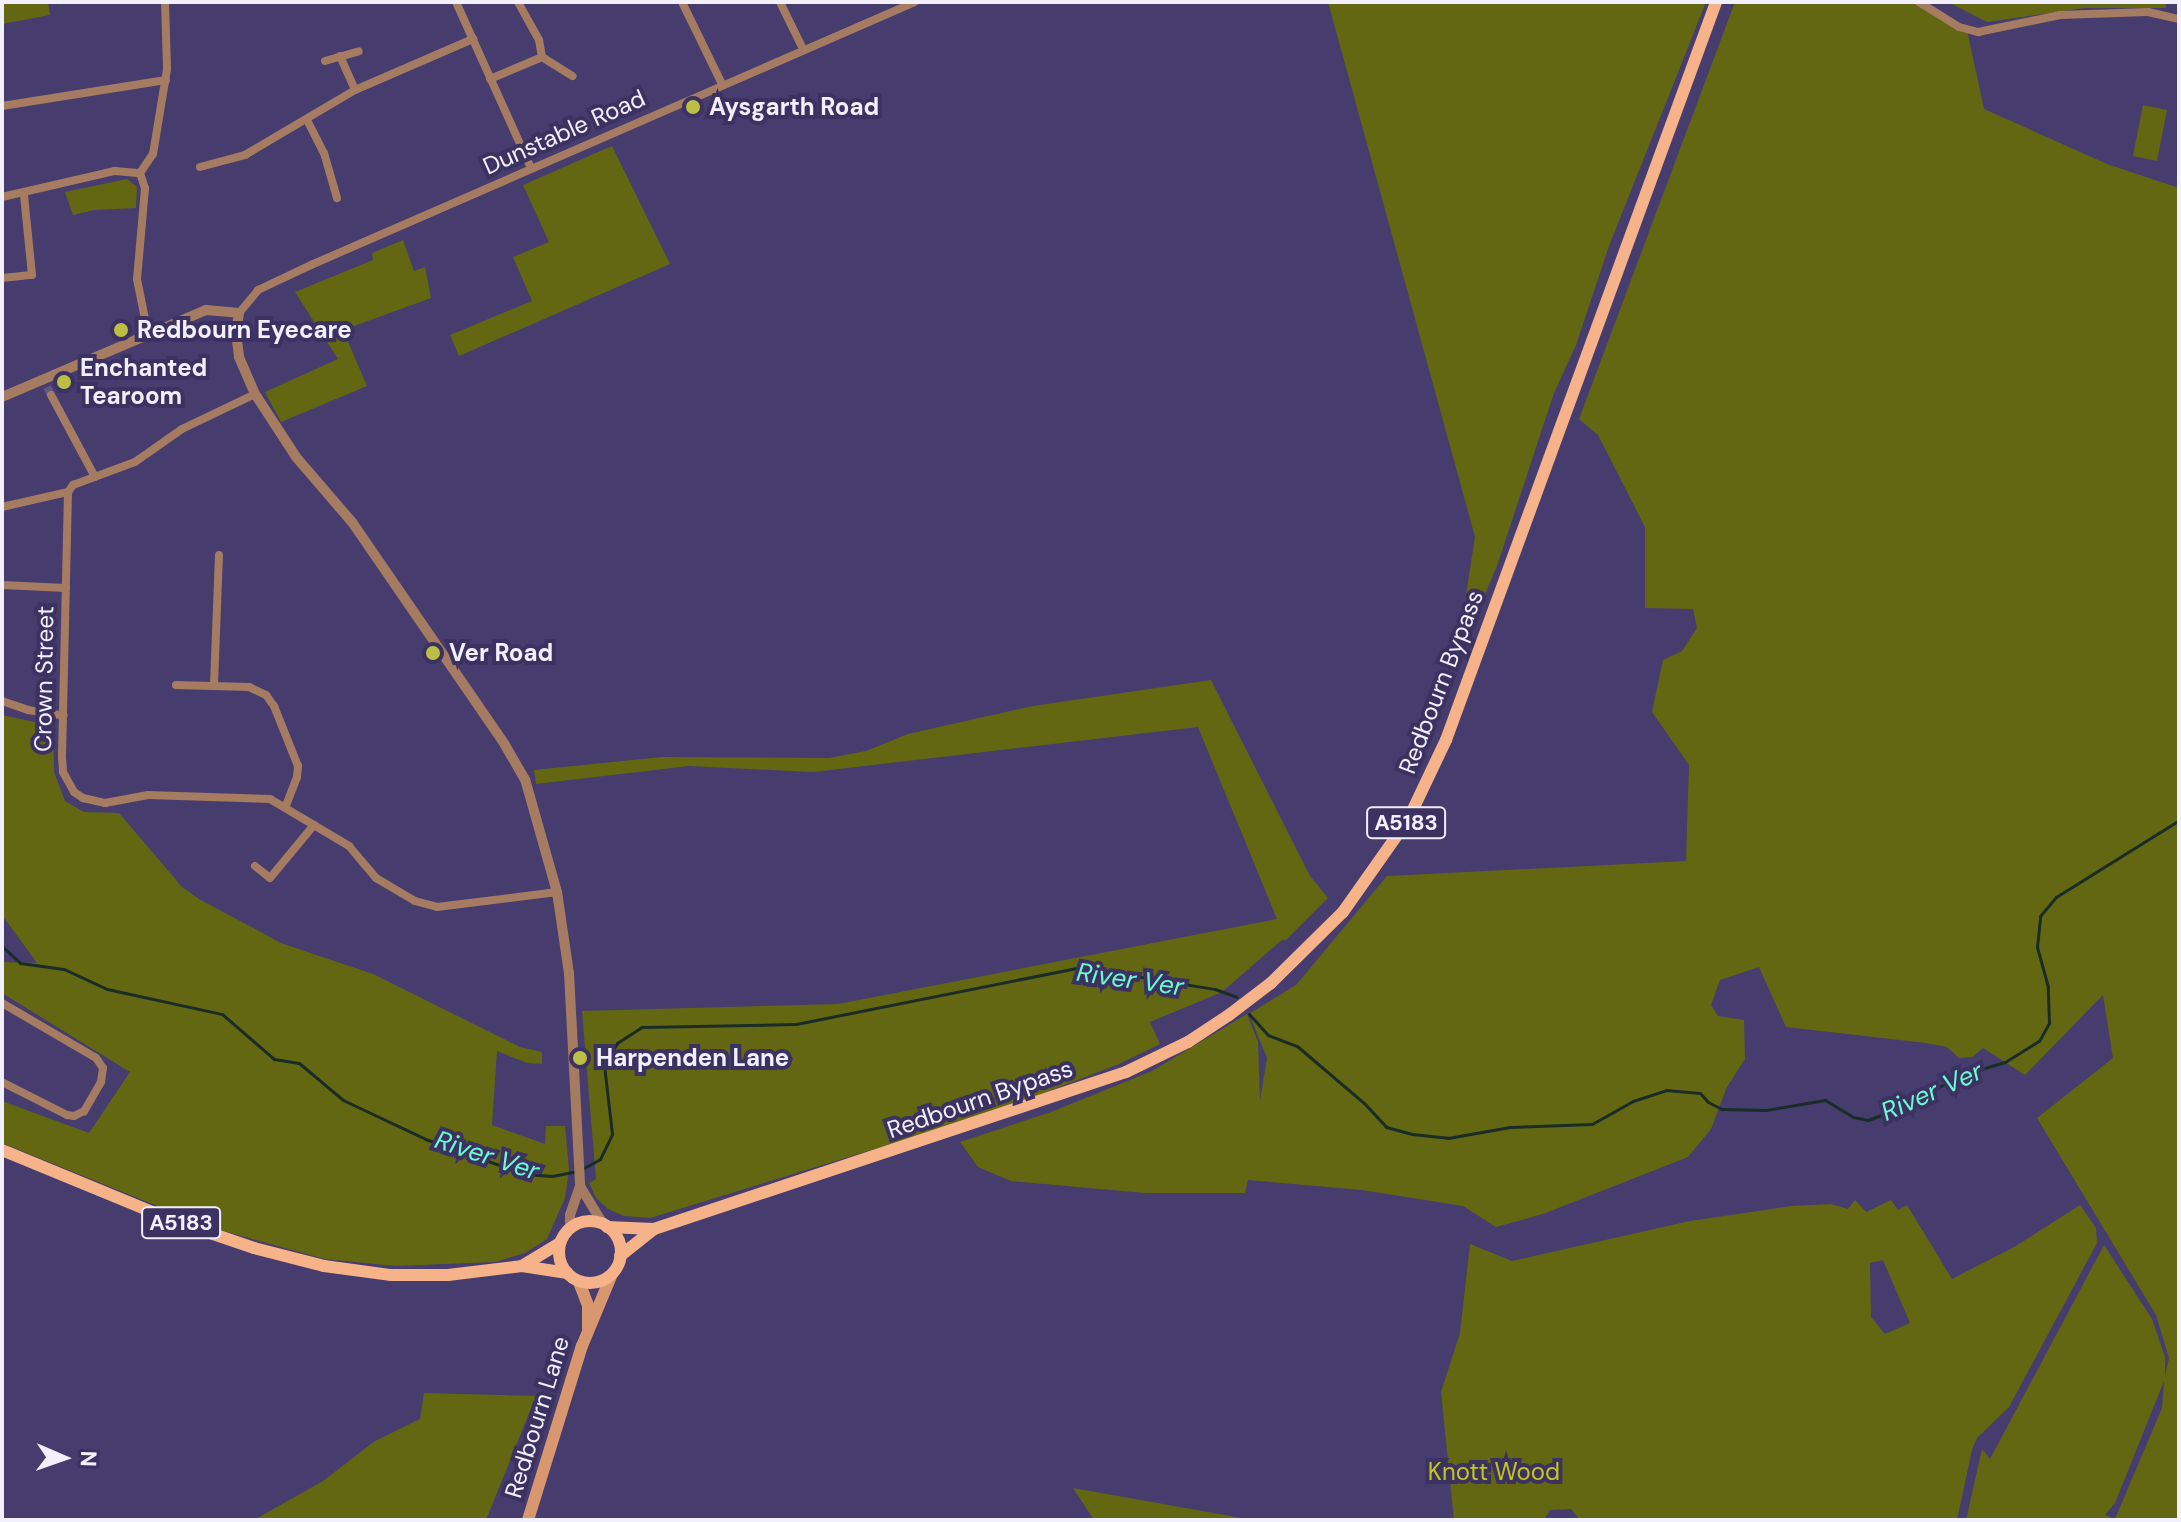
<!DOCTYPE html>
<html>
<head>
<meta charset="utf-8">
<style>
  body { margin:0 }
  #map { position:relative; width:2181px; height:1522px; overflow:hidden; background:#463c6e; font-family:"DM Sans",sans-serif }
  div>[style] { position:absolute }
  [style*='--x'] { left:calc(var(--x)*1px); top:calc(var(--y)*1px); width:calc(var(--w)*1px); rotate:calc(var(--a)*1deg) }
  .green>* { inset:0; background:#646712 }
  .stream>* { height:3px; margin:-1.5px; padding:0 1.5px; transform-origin:1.5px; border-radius:1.5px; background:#192d26 }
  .minor-tunnel>* { height:8px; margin-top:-4px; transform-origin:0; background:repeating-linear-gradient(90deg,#605783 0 8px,transparent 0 12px) }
  .minor>* { height:8px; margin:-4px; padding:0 4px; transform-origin:4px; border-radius:4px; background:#a57b62 }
  .tertiary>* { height:10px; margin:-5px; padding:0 5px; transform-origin:5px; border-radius:5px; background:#a57b62 }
  .secondary>* { height:12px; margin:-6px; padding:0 6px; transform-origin:6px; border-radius:6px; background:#d9976f }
  .primary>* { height:12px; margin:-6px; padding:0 6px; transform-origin:6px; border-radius:6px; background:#f6b289 }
  .primary>.ring { margin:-6px; padding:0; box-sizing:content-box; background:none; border:12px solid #f6b289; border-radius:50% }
  .dots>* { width:22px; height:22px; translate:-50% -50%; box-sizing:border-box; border:4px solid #3c3262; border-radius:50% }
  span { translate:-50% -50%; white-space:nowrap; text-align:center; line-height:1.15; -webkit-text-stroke:8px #3c3262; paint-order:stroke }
  .shield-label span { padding:2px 6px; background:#3c3262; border:2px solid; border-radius:6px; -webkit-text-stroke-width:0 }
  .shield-label { font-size:22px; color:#f2f0fd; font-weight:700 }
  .poi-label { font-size:24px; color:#f2f0fd; font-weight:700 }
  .left { translate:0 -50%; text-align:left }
  .street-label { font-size:24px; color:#f2f0fd }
  .park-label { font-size:24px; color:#c3c818 }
  .water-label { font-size:26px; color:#6bfbd2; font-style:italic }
  .frame { position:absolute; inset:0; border:4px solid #f2f0fd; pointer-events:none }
  .north { position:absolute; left:24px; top:1418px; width:80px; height:80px; -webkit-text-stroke:6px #3c3262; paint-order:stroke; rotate:92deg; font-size:22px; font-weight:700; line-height:32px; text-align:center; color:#f2f0fd }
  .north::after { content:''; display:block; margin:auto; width:28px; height:36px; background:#f2f0fd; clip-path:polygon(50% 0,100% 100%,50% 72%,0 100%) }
</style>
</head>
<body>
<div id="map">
  <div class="green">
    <div style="clip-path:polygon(2px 2px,48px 2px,50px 15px,2px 24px)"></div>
    <div style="clip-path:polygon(1328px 2px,1706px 2px,1609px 246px,1576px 345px,1554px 393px,1497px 566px,1476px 615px,1465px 601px,1475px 537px)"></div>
    <div style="clip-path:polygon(evenodd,1735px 2px,1915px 2px,1967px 30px,1984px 109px,2107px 164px,2179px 188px,2179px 1520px,1966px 1520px,1982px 1449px,1990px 1459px,2104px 1245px,2152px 1319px,2165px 1357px,2165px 1377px,2169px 1358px,2156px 1315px,2037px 1118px,2113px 1058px,2103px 995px,2025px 1075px,1983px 1048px,1972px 1057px,1959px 1058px,1947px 1047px,1926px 1043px,1786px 1027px,1759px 967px,1720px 980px,1711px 1005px,1718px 1016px,1744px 1020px,1745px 1059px,1727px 1087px,1711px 1129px,1688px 1157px,1543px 1214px,1496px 1227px,1463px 1206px,1362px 1190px,1248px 1180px,1245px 1193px,1145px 1193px,1011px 1181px,978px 1167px,960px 1142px,1051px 1112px,1152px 1071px,1247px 1014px,1258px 1042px,1260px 1101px,1267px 1058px,1249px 1014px,1296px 985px,1387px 876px,1686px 861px,1689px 765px,1652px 712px,1663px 660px,1682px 651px,1697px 628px,1693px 609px,1645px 608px,1645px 527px,1598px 435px,1579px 419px,1735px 2px,2164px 1381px,2162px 1408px,2115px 1519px,2105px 1515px,2115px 1503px,2164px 1381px)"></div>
    <div style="clip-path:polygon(1948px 2px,2165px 2px,2166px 8px,2085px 8px,1987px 22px)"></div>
    <div style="clip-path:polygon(2143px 105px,2167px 110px,2157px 161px,2133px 156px)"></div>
    <div style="clip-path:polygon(612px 146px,670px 264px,459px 356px,450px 335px,532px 301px,513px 257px,549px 242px,523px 185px)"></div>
    <div style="clip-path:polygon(127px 179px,137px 187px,136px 208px,94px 210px,73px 215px,65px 192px)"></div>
    <div style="clip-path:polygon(403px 240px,414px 271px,425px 267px,431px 298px,343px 330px,367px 386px,281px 422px,265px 392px,338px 359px,295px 292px,373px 260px,372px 253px)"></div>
    <div style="clip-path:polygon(1211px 680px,1310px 876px,1328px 898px,1285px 941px,1283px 939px,1222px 992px,1150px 1022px,1160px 1044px,1119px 1064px,992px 1113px,650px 1218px,624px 1216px,608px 1209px,596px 1198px,589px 1183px,596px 1179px,582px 1011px,838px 1004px,1277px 919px,1198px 727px,813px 772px,689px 766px,536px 784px,534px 770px,662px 757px,829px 758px,866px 751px,908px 734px,1033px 706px)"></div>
    <div style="clip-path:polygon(2px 715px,53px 726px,54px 772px,65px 801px,84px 812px,119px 813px,182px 887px,199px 899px,281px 943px,373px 974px,520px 1047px,542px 1052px,542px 1064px,527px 1063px,497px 1051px,492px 1125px,545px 1144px,546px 1126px,565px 1126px,569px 1170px,565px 1198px,547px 1239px,525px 1253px,495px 1262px,396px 1266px,325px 1259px,209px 1227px,2px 1143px,2px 1101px,89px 1133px,130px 1072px,2px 993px,2px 962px,37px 963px,2px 915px)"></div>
    <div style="clip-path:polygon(evenodd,1855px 1200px,1866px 1212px,1891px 1200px,1898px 1210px,1907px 1205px,1952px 1279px,2016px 1246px,2080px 1205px,2096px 1228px,2097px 1243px,2009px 1407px,1977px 1438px,1972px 1450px,1957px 1520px,1580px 1520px,1571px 1509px,1550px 1510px,1544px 1520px,1454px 1520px,1441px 1392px,1460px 1333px,1470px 1244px,1512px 1261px,1690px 1221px,1791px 1206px,1831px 1204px,1848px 1209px,1855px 1200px,1883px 1260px,1910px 1323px,1885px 1334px,1871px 1317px,1870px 1263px,1883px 1260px)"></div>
    <div style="clip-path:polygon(424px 1393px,536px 1396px,486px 1520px,254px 1520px,323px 1481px,375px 1441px,420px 1419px)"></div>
    <div style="clip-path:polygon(1073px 1488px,1253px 1520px,1094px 1520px)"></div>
  </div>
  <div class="stream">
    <div style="--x:2;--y:946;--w:25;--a:43"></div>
    <div style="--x:20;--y:963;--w:44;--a:7.8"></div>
    <div style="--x:64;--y:969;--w:47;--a:24.9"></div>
    <div style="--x:107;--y:989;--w:118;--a:12.3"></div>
    <div style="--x:222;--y:1014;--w:69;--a:40.9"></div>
    <div style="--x:274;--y:1059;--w:25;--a:9"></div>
    <div style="--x:299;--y:1063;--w:57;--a:40.1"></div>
    <div style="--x:343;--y:1100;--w:94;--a:25.2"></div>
    <div style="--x:428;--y:1140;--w:103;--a:19.3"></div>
    <div style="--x:525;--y:1174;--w:27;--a:4"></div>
    <div style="--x:552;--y:1176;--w:25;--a:-11"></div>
    <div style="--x:1249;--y:1014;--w:28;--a:48"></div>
    <div style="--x:1268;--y:1035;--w:31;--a:21"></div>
    <div style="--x:1297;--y:1046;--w:88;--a:40.4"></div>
    <div style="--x:1364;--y:1103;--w:33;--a:47"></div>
    <div style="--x:1386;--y:1127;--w:27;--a:15"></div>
    <div style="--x:1412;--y:1134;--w:36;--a:6"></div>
    <div style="--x:1448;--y:1138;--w:63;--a:-10.1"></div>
    <div style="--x:1510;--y:1127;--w:82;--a:-2.1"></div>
    <div style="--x:1592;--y:1124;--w:47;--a:-29.3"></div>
    <div style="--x:1633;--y:1101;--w:35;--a:-18"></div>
    <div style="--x:1666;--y:1090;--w:34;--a:5"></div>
    <div style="--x:1700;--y:1093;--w:12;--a:48"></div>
    <div style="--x:1708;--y:1102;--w:16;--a:27"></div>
    <div style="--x:1722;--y:1109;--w:44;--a:1.3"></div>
    <div style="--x:1766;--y:1110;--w:60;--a:-9.6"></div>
    <div style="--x:1825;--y:1100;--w:33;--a:31"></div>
    <div style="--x:1853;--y:1117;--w:15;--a:11"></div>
    <div style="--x:1868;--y:1120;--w:45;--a:-20.9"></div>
    <div style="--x:1910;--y:1104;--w:56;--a:-30.3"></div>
    <div style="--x:1958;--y:1076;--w:49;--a:-16.6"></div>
    <div style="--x:2005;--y:1062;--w:40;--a:-32"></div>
    <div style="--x:2039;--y:1041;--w:21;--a:-61"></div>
    <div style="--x:2049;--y:1023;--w:36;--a:-92"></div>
    <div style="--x:2048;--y:987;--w:41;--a:-105.4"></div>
    <div style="--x:2037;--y:947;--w:31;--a:-84"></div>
    <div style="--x:2040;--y:916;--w:25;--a:-50"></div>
    <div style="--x:2056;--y:897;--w:145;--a:-32"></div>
    <div style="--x:584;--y:1168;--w:18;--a:-29"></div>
    <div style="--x:600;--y:1159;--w:28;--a:-64"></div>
    <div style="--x:612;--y:1134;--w:69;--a:-96.6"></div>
    <div style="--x:604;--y:1065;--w:26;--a:-59"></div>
    <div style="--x:617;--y:1043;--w:30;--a:-33"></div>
    <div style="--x:642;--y:1027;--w:154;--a:-1.1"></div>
    <div style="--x:796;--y:1024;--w:290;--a:-11.3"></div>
    <div style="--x:1080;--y:967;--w:137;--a:9.3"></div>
    <div style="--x:1215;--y:989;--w:23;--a:20"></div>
  </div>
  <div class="minor-tunnel">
    <div style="--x:47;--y:387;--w:9;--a:63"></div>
  </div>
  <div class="minor">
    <div style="--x:456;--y:2;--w:182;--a:65.7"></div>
    <div style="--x:682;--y:2;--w:91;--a:64"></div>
    <div style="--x:780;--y:2;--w:52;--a:63.9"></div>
    <div style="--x:1919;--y:2;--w:47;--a:32"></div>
    <div style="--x:1959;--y:27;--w:20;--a:15"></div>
    <div style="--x:1978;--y:32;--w:84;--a:-11.7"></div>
    <div style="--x:2060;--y:15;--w:88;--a:-2"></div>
    <div style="--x:2148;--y:12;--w:32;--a:13"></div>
    <div style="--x:340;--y:56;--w:37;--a:66"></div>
    <div style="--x:542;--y:57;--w:36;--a:32"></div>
    <div style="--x:325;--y:61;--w:35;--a:-16"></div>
    <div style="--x:490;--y:79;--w:56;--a:-22.9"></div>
    <div style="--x:542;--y:57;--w:17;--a:-100"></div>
    <div style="--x:539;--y:40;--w:43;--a:-118.9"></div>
    <div style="--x:2;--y:106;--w:166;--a:-9"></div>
    <div style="--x:307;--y:120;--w:37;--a:63"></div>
    <div style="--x:324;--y:153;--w:47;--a:73.9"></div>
    <div style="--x:200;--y:167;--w:47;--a:-14.9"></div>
    <div style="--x:245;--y:155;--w:128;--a:-30.6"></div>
    <div style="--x:355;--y:90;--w:129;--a:-23.4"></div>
    <div style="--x:140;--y:173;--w:23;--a:-56"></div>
    <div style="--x:153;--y:154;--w:86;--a:-80.6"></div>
    <div style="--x:167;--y:69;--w:67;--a:-91.7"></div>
    <div style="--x:2;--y:197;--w:116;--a:-13"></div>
    <div style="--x:115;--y:171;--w:25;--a:5"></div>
    <div style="--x:140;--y:173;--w:16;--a:72"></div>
    <div style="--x:145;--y:188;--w:91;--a:95"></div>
    <div style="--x:137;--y:279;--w:56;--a:78.7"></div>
    <div style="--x:2;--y:278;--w:30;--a:-6"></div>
    <div style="--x:32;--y:275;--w:80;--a:-95.7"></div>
    <div style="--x:239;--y:313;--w:30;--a:-50"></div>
    <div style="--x:258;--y:290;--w:59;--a:-25.3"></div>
    <div style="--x:311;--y:265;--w:659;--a:-23.53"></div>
    <div style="--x:51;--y:395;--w:93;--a:61.8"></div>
    <div style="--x:68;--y:492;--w:265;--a:91.3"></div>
    <div style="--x:62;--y:757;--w:15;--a:86"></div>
    <div style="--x:63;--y:772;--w:23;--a:61"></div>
    <div style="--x:74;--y:792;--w:11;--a:34"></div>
    <div style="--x:83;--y:798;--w:23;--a:13"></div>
    <div style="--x:105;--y:803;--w:44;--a:-10.5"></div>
    <div style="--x:148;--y:795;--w:122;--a:1.9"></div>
    <div style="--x:270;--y:799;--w:92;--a:30.7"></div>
    <div style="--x:349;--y:846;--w:42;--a:49.8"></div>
    <div style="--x:376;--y:878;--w:45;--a:30.5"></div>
    <div style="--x:415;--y:901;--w:23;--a:15"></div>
    <div style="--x:437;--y:907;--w:121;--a:-7.1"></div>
    <div style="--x:2;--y:507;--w:68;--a:-12.8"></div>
    <div style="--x:68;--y:492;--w:9;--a:-54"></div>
    <div style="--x:73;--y:485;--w:66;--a:-20.4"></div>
    <div style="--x:135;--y:462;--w:57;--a:-35.1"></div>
    <div style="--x:182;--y:429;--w:81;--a:-25.6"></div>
    <div style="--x:2;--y:585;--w:64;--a:2.7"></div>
    <div style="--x:176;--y:685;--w:73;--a:1.6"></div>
    <div style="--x:249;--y:687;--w:19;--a:25"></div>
    <div style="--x:266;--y:695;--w:14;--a:54"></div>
    <div style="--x:274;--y:706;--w:65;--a:68.2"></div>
    <div style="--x:298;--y:766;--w:11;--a:95"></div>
    <div style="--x:297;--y:777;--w:30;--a:111"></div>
    <div style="--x:214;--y:685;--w:130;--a:-87.8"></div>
    <div style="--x:2;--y:701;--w:28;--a:19"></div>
    <div style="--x:28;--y:710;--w:36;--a:9"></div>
    <div style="--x:255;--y:866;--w:19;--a:39"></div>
    <div style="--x:270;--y:878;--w:69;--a:-50.3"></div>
    <div style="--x:2;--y:1003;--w:109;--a:30.3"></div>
    <div style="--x:96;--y:1058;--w:12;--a:55"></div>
    <div style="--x:103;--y:1068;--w:14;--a:98"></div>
    <div style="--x:101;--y:1082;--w:34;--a:120"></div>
    <div style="--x:84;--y:1111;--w:11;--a:153"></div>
    <div style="--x:74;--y:1116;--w:7;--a:-172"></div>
    <div style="--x:67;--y:1115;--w:73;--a:-153.1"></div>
  </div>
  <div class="tertiary">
    <div style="--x:2;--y:397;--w:222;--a:-23.1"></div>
    <div style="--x:206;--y:310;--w:33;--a:5"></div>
    <div style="--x:239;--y:313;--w:19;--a:99"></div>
    <div style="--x:236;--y:332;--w:25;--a:83"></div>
    <div style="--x:239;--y:357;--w:40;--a:66.6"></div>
    <div style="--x:255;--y:394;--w:75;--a:56.9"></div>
    <div style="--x:296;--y:457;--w:86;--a:49.3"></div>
    <div style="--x:352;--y:522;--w:270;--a:55.5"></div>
    <div style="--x:505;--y:745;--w:39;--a:60"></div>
    <div style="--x:525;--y:779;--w:117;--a:74.2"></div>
    <div style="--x:557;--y:892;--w:82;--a:81.6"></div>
    <div style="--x:569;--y:973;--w:213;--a:87"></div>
    <div style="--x:580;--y:1186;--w:44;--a:58.8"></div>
    <div style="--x:570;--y:1229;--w:14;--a:-90"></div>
    <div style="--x:570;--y:1215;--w:31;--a:-71"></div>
  </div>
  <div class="secondary">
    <div style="--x:579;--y:1282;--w:26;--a:69"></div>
    <div style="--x:588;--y:1306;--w:22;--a:90"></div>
    <div style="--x:528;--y:1520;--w:182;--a:-72.8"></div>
    <div style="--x:582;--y:1346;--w:78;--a:-67.4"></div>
  </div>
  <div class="primary">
    <div style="--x:2;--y:1150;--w:181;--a:22.4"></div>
    <div style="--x:169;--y:1219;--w:90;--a:18.8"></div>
    <div style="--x:254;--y:1248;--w:72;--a:14.4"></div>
    <div style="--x:324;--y:1266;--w:68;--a:7.7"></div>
    <div style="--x:391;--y:1275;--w:57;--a:0"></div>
    <div style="--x:448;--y:1275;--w:75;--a:-6.9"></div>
    <div style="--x:522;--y:1266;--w:46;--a:8.8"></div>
    <div class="ring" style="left:559px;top:1221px;width:50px;height:50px"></div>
    <div style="--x:607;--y:1227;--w:47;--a:2.4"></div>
    <div style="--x:620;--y:1256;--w:43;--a:-38.5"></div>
    <div style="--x:654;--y:1229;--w:497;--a:-18.4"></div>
    <div style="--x:1126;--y:1072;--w:69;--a:-25.8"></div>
    <div style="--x:1188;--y:1042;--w:49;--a:-33.4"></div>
    <div style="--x:1229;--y:1015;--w:53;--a:-37.3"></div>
    <div style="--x:1271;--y:983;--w:101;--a:-44.6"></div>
    <div style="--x:1343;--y:912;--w:113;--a:-54.8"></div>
    <div style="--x:1408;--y:820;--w:89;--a:-64.6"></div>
    <div style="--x:1446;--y:740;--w:786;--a:-69.9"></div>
    <div style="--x:522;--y:1266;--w:44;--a:-31.2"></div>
  </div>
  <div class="dots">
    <div style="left:693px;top:107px;background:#bbc045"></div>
    <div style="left:121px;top:330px;background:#bbc045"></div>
    <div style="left:64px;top:382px;background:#bbc045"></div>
    <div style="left:433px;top:653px;background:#bbc045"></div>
    <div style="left:580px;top:1058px;background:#bbc045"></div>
  </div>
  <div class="shield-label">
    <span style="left:1406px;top:823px">A5183</span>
    <span style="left:181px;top:1223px">A5183</span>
  </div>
  <div class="poi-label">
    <span class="left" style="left:709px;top:107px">Aysgarth Road</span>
    <span class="left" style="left:137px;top:330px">Redbourn Eyecare</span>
    <span class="left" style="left:80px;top:382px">Enchanted<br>Tearoom</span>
    <span class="left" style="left:449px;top:653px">Ver Road</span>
    <span class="left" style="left:596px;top:1058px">Harpenden Lane</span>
  </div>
  <div class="street-label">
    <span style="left:564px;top:132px;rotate:-24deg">Dunstable Road</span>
    <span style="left:44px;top:679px;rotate:-89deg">Crown Street</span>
    <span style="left:1441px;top:682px;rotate:-69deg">Redbourn Bypass</span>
    <span style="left:980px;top:1099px;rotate:-19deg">Redbourn Bypass</span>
    <span style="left:537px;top:1417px;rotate:-73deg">Redbourn Lane</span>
  </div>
  <div class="park-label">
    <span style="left:1494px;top:1472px">Knott Wood</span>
  </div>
  <div class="water-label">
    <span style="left:1130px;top:980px;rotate:8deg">River Ver</span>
    <span style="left:1932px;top:1092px;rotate:-24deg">River Ver</span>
    <span style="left:487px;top:1156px;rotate:18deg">River Ver</span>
  </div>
  <div class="frame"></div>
  <div class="north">N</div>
</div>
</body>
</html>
